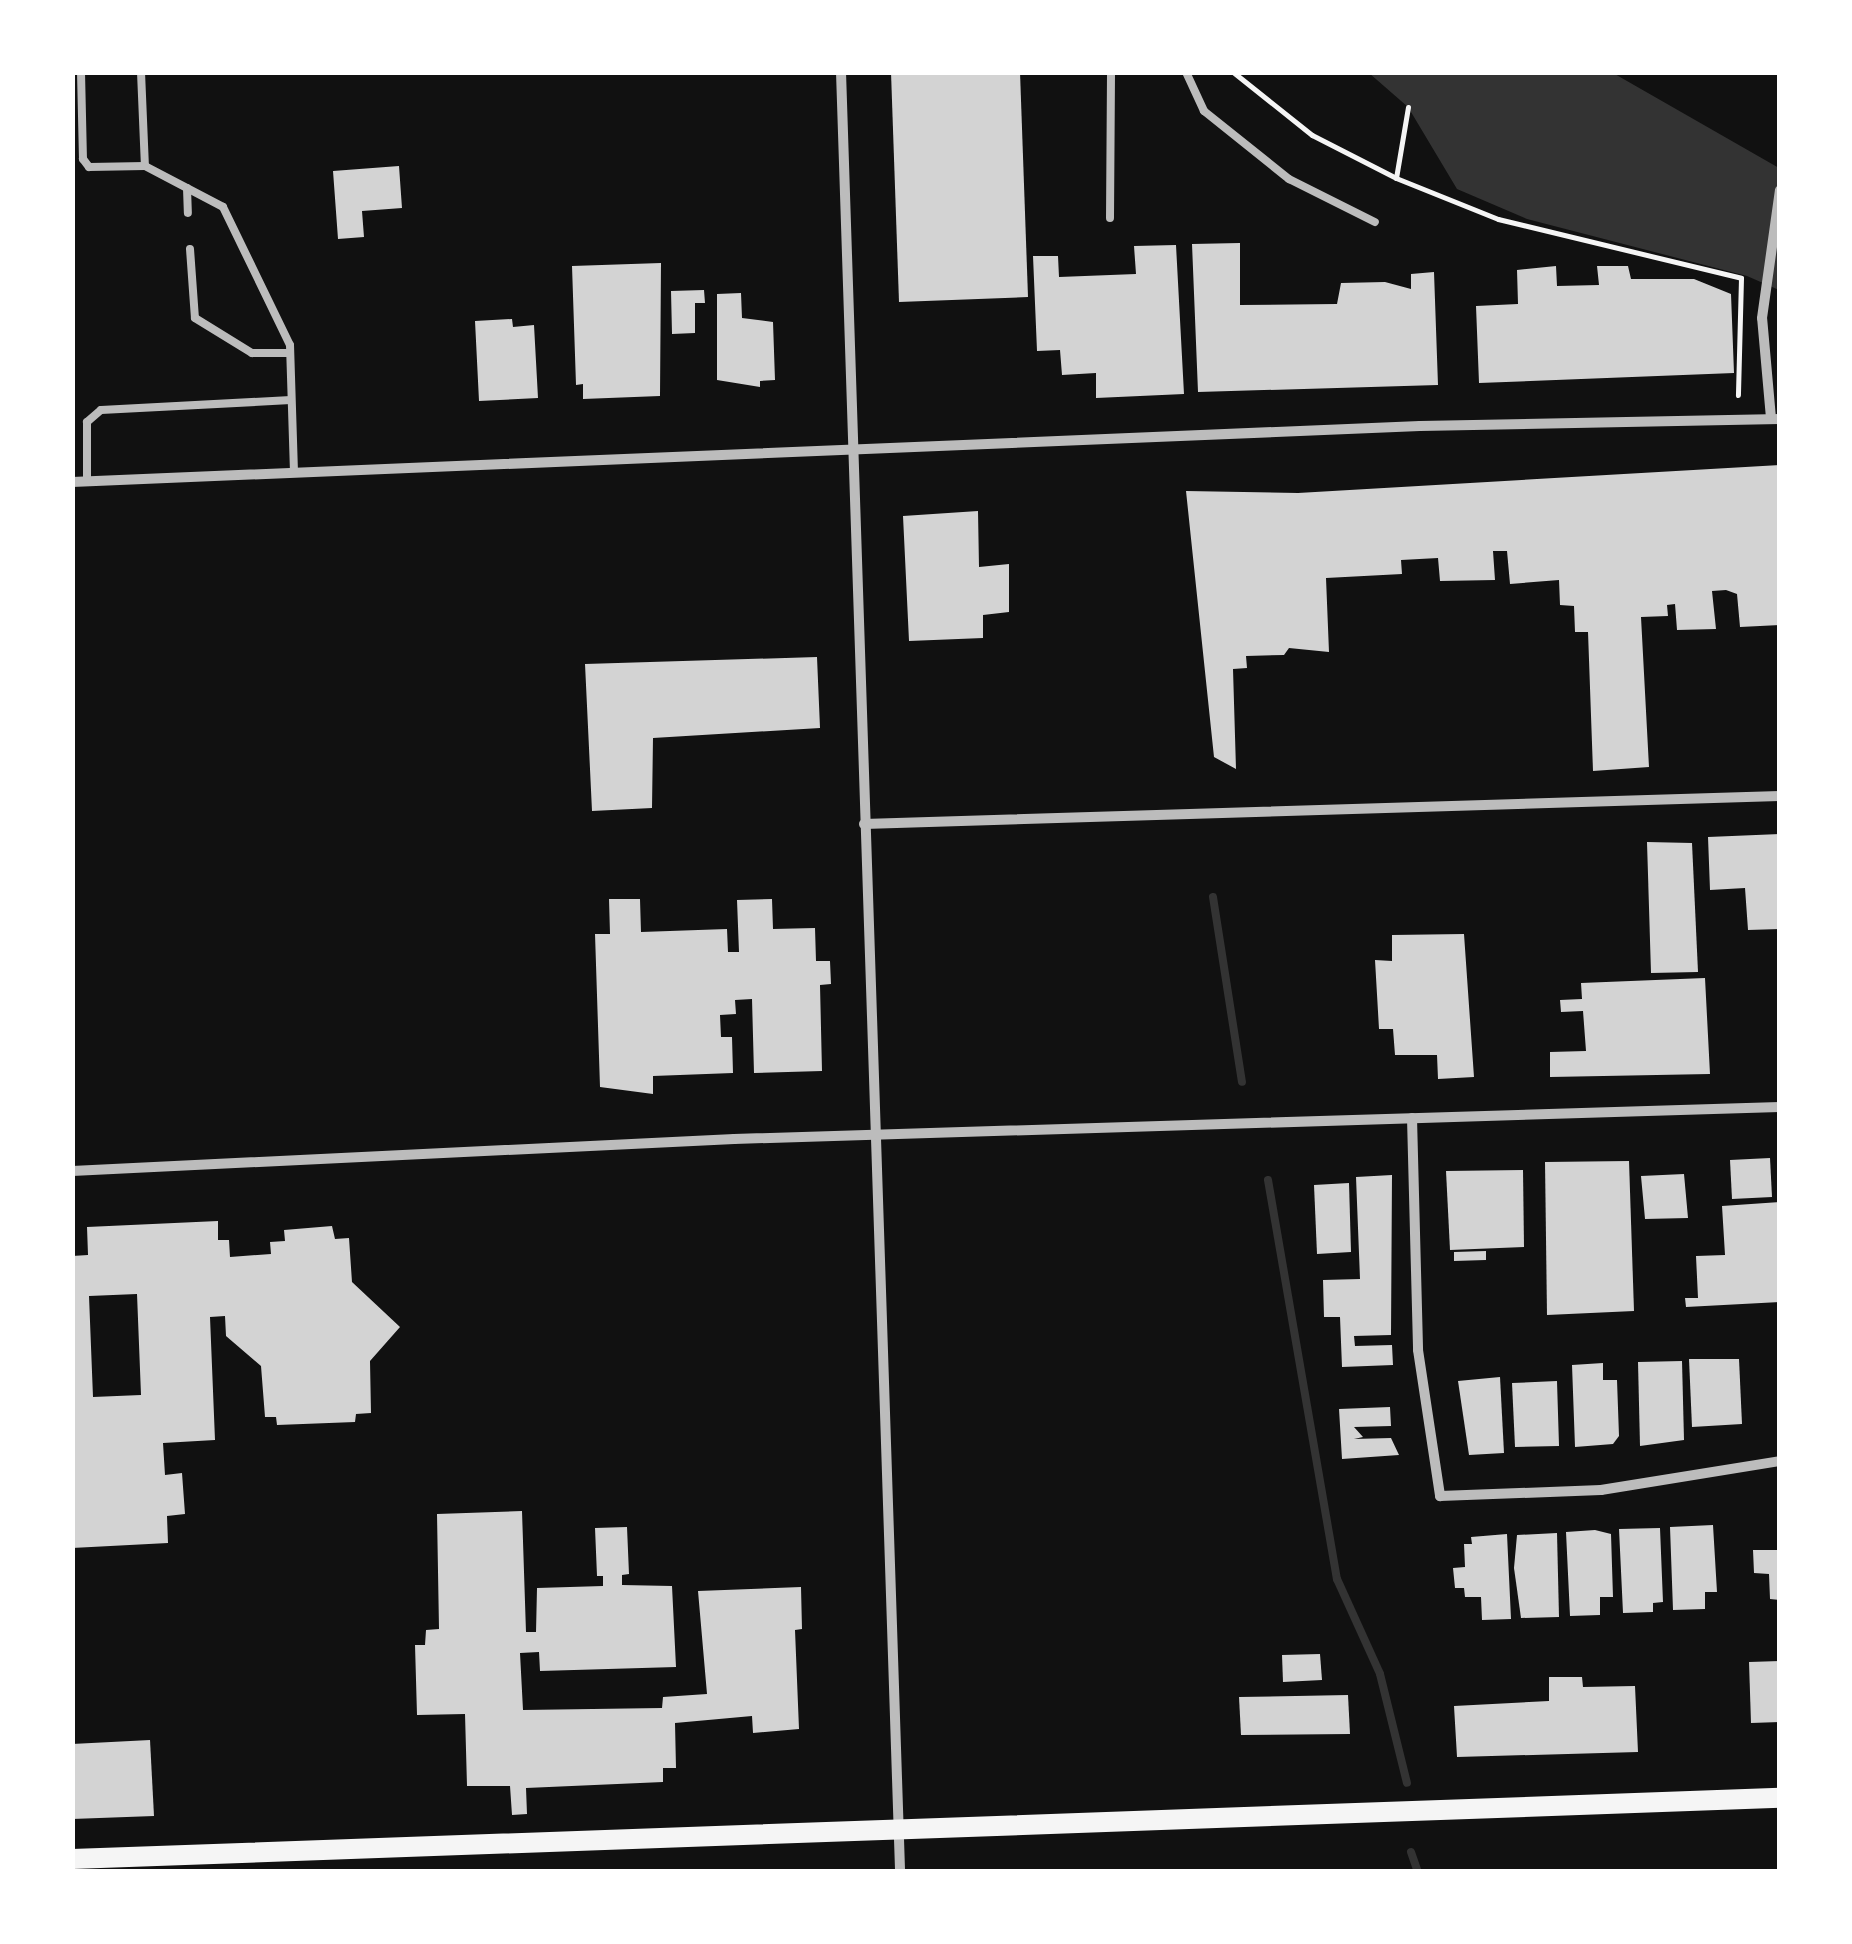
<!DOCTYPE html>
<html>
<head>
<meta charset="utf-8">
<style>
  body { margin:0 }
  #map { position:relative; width:1852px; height:1944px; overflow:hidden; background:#111; font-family:"PT Serif",serif }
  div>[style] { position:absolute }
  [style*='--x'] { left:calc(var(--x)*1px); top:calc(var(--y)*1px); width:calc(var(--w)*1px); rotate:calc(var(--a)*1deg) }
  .water>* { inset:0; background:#333 }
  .stream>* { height:8px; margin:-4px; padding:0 4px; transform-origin:4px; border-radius:4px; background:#333 }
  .building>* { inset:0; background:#d3d3d3 }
  .path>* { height:5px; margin:-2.5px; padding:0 2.5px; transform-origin:2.5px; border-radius:2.5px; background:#f5f5f5 }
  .service>* { height:8px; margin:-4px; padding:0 4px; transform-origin:4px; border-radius:4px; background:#bcbcbc }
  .minor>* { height:10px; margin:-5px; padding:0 5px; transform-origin:5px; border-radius:5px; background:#bcbcbc }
  .secondary>* { height:20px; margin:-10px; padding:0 10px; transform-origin:10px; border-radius:10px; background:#f5f5f5 }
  span { translate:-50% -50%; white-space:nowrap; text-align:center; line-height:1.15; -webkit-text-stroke:9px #fff; paint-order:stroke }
  .frame { position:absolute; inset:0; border:75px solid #fff; pointer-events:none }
</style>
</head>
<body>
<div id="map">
  <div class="water">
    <div style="clip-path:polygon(1369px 73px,1613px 73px,1779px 168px,1779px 290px,1747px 276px,1527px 219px,1457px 189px,1408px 107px)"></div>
  </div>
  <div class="stream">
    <div style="--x:1213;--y:897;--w:187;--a:81.1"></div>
    <div style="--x:1268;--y:1180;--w:405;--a:80.2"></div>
    <div style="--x:1337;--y:1579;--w:104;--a:65.6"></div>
    <div style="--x:1380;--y:1674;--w:112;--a:76.1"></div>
    <div style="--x:1411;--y:1852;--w:21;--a:71"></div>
  </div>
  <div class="building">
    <div style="clip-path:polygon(891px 72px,1020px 72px,1028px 297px,899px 302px)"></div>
    <div style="clip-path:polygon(399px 166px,402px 208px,362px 211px,364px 237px,338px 239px,333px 171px)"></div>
    <div style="clip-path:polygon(1240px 243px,1240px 305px,1337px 304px,1341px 283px,1385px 282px,1411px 289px,1411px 274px,1434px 272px,1438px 385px,1198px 392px,1192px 244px)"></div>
    <div style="clip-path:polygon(1176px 245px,1184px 394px,1096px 398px,1096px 373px,1062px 375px,1060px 350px,1037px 351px,1033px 256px,1058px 256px,1059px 277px,1136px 274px,1134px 246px)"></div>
    <div style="clip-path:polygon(661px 263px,660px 396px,583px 399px,583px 384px,576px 385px,572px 266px)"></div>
    <div style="clip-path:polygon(1556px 266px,1557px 286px,1599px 285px,1597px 266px,1628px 266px,1631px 279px,1694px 279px,1731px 294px,1734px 373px,1479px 383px,1476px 306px,1518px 304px,1517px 270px)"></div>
    <div style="clip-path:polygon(704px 290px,705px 303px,695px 303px,695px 333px,672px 334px,671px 291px)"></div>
    <div style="clip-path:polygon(741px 293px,742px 318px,773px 322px,775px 380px,760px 381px,760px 387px,717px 380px,717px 294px)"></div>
    <div style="clip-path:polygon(512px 319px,513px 327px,534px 325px,538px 398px,479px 401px,475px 321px)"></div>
    <div style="clip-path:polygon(1780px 465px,1780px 625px,1740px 627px,1737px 594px,1726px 590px,1712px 591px,1716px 629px,1677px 630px,1675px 604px,1667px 605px,1668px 616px,1641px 617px,1649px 767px,1593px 771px,1588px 632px,1575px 632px,1574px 606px,1560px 605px,1559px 580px,1510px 584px,1507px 551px,1493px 551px,1495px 580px,1440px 581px,1438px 558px,1401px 560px,1402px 574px,1326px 578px,1329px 652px,1289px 648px,1284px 655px,1246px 656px,1247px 668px,1233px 669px,1236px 769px,1214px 757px,1186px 491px,1298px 493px)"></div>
    <div style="clip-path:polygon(978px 511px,979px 567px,1009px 564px,1009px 612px,983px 615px,983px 638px,909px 641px,903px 516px)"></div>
    <div style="clip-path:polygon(817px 657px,820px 728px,653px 738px,652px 808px,592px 811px,585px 664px)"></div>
    <div style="clip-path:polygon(1780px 834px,1780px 929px,1748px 930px,1745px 888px,1710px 890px,1708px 837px)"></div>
    <div style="clip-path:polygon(1647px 842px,1692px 843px,1698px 972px,1651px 973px)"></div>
    <div style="clip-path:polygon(609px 899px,640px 899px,641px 932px,727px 929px,728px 952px,739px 952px,737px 900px,772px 899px,773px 929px,815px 928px,816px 961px,830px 961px,831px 984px,820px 985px,822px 1071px,754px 1073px,752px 999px,735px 1000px,736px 1014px,720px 1015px,721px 1037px,732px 1037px,733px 1073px,653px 1076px,653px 1094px,600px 1087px,595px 934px,610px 934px)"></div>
    <div style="clip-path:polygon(1464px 934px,1474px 1077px,1438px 1079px,1437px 1055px,1395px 1055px,1393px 1029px,1379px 1029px,1375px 960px,1392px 961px,1392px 935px)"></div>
    <div style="clip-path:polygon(1705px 978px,1710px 1074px,1550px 1077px,1550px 1052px,1586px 1051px,1583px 1011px,1561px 1012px,1560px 1000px,1582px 999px,1581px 983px)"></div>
    <div style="clip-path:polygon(1770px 1158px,1772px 1197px,1732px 1199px,1730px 1160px)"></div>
    <div style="clip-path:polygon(1629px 1161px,1634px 1311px,1547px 1315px,1545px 1162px)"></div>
    <div style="clip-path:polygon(1523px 1170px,1524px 1247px,1450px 1250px,1446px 1171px)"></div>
    <div style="clip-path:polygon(1684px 1174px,1688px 1218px,1645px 1219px,1641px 1176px)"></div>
    <div style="clip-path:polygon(1392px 1175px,1391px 1335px,1354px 1336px,1355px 1346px,1392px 1345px,1393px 1365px,1342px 1367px,1340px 1317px,1324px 1317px,1323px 1280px,1360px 1279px,1356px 1177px)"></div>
    <div style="clip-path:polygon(1349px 1183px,1351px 1252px,1317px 1254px,1314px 1185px)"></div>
    <div style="clip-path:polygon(1780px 1202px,1780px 1302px,1686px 1307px,1685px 1298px,1698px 1298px,1696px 1256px,1725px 1255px,1722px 1206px)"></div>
    <div style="clip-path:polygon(evenodd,218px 1221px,218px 1240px,229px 1240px,230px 1257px,271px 1254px,270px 1242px,285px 1241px,284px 1230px,332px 1226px,335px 1239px,349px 1238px,352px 1282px,400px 1327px,370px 1361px,371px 1413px,356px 1414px,355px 1422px,277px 1425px,276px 1417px,265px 1417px,261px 1366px,226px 1336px,225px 1316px,210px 1317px,215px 1440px,163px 1443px,165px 1475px,182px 1473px,185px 1514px,167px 1516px,168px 1543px,72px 1548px,72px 1256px,88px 1255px,87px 1227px,218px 1221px,137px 1294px,141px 1395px,93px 1397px,89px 1296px,137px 1294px)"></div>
    <div style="clip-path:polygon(1486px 1251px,1486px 1260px,1454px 1261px,1454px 1252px)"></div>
    <div style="clip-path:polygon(1689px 1359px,1739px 1359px,1742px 1424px,1692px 1427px)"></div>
    <div style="clip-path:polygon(1682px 1361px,1684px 1440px,1640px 1446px,1638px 1362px)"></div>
    <div style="clip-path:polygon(1603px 1363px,1603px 1380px,1617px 1380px,1619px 1436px,1613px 1444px,1575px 1447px,1572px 1365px)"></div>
    <div style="clip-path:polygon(1500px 1377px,1504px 1453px,1469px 1455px,1458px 1381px)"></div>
    <div style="clip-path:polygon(1557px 1381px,1559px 1446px,1515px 1447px,1512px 1383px)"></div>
    <div style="clip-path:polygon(1390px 1407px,1391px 1426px,1354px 1427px,1363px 1437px,1354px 1439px,1391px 1438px,1399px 1455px,1342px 1459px,1339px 1409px)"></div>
    <div style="clip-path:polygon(522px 1511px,526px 1632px,536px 1632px,537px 1588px,603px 1586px,603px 1576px,597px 1576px,595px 1528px,627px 1527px,629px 1574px,622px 1575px,622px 1585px,672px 1586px,676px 1667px,540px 1671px,539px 1652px,520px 1653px,523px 1710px,662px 1708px,663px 1697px,707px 1694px,698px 1591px,801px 1587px,802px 1629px,795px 1630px,799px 1729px,753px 1733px,752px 1716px,675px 1723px,676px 1768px,663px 1768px,663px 1782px,526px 1788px,527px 1814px,512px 1815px,510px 1786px,467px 1786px,465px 1714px,417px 1715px,415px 1645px,425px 1645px,426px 1630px,439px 1629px,437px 1514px)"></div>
    <div style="clip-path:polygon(1713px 1525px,1717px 1592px,1705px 1592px,1705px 1609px,1673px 1610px,1670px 1527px)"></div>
    <div style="clip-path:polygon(1660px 1528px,1663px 1602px,1653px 1603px,1653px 1612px,1623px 1613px,1619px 1529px)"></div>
    <div style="clip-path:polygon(1595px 1530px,1611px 1534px,1613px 1597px,1600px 1597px,1600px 1615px,1570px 1616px,1566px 1532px)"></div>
    <div style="clip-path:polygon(1557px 1533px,1559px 1617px,1521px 1618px,1514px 1568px,1517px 1535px)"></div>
    <div style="clip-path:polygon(1507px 1534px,1511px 1619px,1482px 1620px,1481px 1597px,1465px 1597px,1464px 1588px,1455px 1588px,1453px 1568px,1465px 1567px,1464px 1544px,1472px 1544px,1471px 1537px)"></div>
    <div style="clip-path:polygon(1753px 1550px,1780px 1550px,1780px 1600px,1770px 1599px,1769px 1574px,1754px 1573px)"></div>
    <div style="clip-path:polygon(1320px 1654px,1322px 1680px,1283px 1682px,1282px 1655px)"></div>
    <div style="clip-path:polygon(1780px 1661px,1780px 1722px,1751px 1723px,1749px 1662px)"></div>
    <div style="clip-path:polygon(1549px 1677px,1582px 1677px,1583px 1687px,1635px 1686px,1638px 1752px,1457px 1757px,1454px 1706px,1549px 1701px)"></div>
    <div style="clip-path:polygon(1348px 1695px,1350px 1734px,1241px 1735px,1239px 1697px)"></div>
    <div style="clip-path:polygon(150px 1740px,154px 1816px,72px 1819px,72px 1744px)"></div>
  </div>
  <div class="path">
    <div style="--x:1233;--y:72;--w:101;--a:38.6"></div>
    <div style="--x:1312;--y:135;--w:94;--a:27.1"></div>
    <div style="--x:1396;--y:178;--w:110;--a:21.9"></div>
    <div style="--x:1498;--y:219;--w:250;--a:13.6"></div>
    <div style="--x:1741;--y:278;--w:117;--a:91.5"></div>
    <div style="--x:1396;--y:178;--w:72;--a:-80.4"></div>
  </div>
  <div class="service">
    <div style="--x:81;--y:72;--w:87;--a:88.7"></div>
    <div style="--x:83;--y:159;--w:10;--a:53"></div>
    <div style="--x:89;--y:167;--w:56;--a:-1"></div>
    <div style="--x:145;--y:166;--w:88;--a:27.7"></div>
    <div style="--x:223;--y:207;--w:153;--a:64.1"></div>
    <div style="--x:290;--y:345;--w:128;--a:88.2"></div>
    <div style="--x:141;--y:72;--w:94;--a:87.6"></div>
    <div style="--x:1186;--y:72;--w:43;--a:65.2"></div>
    <div style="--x:1204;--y:111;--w:109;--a:38.7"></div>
    <div style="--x:1289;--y:179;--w:96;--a:26.6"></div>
    <div style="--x:187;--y:188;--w:25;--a:88"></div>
    <div style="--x:1110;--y:218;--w:146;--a:-89.6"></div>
    <div style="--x:190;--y:249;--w:69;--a:85.9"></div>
    <div style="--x:195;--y:318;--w:67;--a:31.6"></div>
    <div style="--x:252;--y:353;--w:38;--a:0"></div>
    <div style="--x:87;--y:481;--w:59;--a:-90"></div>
    <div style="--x:87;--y:422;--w:18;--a:-41"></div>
    <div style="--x:101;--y:410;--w:190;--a:-3"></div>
  </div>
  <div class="minor">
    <div style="--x:841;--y:72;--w:1801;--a:88.12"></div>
    <div style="--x:1771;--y:418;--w:100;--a:-95.1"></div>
    <div style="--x:1762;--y:318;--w:129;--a:-82"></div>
    <div style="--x:72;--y:482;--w:1349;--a:-2.38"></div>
    <div style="--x:1420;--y:426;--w:360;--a:-1.1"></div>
    <div style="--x:864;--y:824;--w:916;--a:-1.75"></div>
    <div style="--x:1412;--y:1118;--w:232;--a:88.5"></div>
    <div style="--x:1418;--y:1350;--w:148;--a:81.4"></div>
    <div style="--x:1440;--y:1496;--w:161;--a:-2.1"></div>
    <div style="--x:1601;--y:1490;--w:181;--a:-9.2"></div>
    <div style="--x:72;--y:1171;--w:663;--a:-2.77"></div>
    <div style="--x:734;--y:1139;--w:1046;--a:-1.75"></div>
  </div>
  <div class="secondary">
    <div style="--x:72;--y:1859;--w:1709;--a:-2.05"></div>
  </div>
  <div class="frame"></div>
</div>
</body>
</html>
